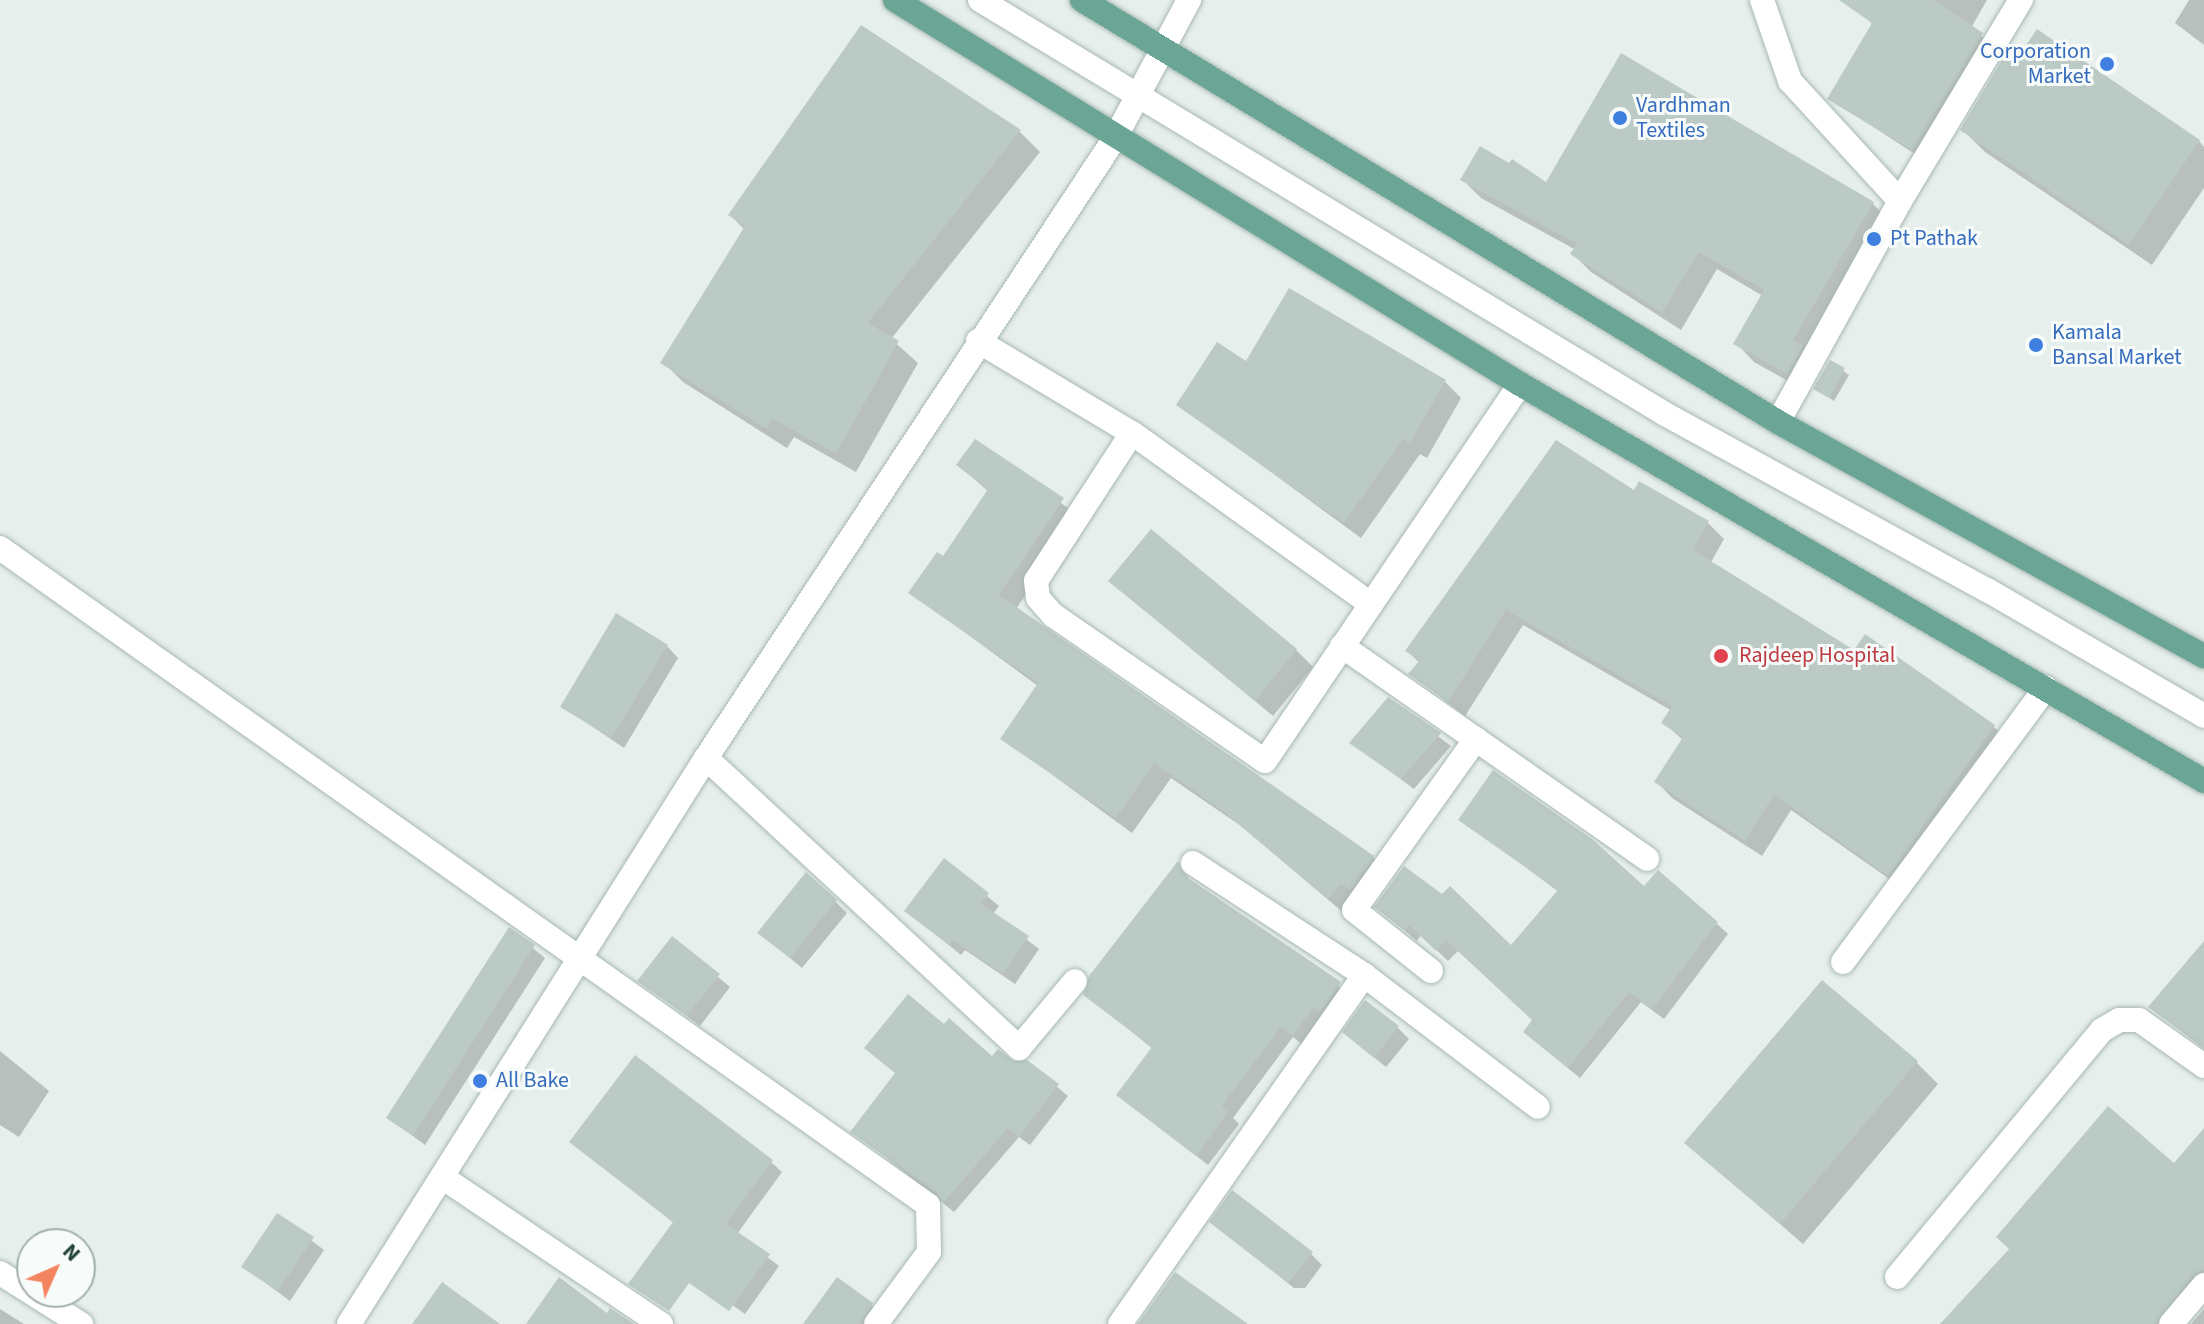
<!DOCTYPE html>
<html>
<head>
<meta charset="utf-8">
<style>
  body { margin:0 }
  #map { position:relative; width:2204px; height:1324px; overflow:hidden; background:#e6efeb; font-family:"Source Sans 3",sans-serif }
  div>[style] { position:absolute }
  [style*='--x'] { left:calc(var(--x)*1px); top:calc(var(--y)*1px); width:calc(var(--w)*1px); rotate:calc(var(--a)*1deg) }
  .shadow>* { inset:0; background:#0003 }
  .building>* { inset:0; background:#bbcac4 }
  .roads { filter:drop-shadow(0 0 2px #a8b8b2) drop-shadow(0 0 2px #a8b8b2) }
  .lane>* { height:24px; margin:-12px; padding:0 12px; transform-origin:12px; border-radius:12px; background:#fff }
  .street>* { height:24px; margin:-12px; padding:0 12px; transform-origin:12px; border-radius:12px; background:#fff }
  .primary>* { height:24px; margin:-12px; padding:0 12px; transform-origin:12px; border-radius:12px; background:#6aa596 }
  .dots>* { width:22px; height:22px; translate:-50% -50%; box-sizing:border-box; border:4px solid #f7fbf9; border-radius:50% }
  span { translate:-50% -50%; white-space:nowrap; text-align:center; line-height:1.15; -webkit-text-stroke:6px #f7fbf9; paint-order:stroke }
  .shop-label { font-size:22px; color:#366cbe }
  .right { translate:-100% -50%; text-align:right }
  .left { translate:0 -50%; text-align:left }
  .health-label { font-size:22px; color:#be3a42 }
  .north { position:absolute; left:16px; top:1228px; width:80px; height:80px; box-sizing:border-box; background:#f7fbf9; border:2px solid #a3b1ad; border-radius:50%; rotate:45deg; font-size:22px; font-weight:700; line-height:32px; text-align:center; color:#24423a }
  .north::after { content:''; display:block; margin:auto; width:28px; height:36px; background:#f4845f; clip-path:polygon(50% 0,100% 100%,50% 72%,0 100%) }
</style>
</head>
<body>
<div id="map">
  <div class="shadow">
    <div style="clip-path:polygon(1849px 0,1987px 0,1971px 28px,1993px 46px,1924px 160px,1829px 98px,1873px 25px)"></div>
    <div style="clip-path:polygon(2189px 0,2204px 0,2204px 45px,2175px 23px)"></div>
    <div style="clip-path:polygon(862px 28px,1020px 132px,1040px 152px,891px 339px,918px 363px,856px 472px,794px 437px,787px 448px,683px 382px,663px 362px,745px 230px,730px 215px)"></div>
    <div style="clip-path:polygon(1622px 56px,1873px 204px,1891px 222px,1806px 391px,1754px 362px,1736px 343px,1763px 296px,1717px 269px,1681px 330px,1591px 272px,1573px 254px,1576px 250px,1481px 198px,1463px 180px,1547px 185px)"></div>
    <div style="clip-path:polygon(1963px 130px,2199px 141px,2204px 147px,2204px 188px,2152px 265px,1985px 152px)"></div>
    <div style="clip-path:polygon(1830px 362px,1849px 375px,1834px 401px,1816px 389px)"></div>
    <div style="clip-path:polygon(1445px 382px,1461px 398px,1427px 458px,1420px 454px,1361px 538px,1178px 404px)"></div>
    <div style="clip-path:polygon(976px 442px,1079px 516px,1016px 609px,1373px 857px,1389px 873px,1345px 914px,1241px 826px,1171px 778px,1132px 833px,1002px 738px,1038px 686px,911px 593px,944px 559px,989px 492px,958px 465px)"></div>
    <div style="clip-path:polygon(1640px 483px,1708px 523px,1724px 539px,1710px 564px,1854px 652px,1994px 727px,2010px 743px,1905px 890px,1791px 810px,1762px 856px,1672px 798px,1656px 781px,1683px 740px,1664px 723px,1672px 711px,1523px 625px,1465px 716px,1411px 674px,1420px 663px,1407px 651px,1635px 492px)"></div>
    <div style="clip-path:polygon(1111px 581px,1296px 650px,1313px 667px,1273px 716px)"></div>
    <div style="clip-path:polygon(667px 646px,678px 658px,624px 748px,562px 706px)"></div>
    <div style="clip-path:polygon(1389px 699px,1451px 746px,1414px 789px,1352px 743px)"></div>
    <div style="clip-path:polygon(1461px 819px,1644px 889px,1716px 923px,1728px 934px,1664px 1019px,1641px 1002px,1580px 1078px,1537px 1043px,1534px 1021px,1459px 950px,1448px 961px,1421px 935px,1417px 941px,1377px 907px,1511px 948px,1559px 892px)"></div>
    <div style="clip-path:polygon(945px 861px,999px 906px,993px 914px,1039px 949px,1015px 984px,965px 950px,961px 955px,907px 911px)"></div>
    <div style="clip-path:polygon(1178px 864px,1193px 884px,1351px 995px,1304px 1046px,1293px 1037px,1233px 1118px,1239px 1124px,1208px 1165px,1119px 1095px,1153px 1049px,1085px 994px)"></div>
    <div style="clip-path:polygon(807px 874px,847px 913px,802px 968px,760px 933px)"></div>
    <div style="clip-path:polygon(510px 930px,545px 958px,425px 1145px,389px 1118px)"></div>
    <div style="clip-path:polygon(673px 939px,730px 987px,700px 1026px,640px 981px)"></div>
    <div style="clip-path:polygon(2204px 943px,2204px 1049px,2150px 1006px)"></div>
    <div style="clip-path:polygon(944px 1026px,993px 1059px,1027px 1062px,1068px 1096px,1030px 1145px,1019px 1137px,954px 1212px,853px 1131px)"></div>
    <div style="clip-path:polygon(1398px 1028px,1409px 1039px,1386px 1067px,1356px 1043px)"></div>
    <div style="clip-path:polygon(0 1051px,49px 1091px,19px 1137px,0 1125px)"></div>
    <div style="clip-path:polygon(1916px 1062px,1938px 1084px,1803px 1244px,1687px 1143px)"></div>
    <div style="clip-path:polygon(2204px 1131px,2204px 1295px,2178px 1324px,1942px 1324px,2175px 1166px)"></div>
    <div style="clip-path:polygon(571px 1142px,771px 1162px,782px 1172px,737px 1234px,779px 1266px,745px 1314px,667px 1258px,674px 1223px)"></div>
    <div style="clip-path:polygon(278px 1215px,324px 1250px,290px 1301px,244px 1267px)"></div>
    <div style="clip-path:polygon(1212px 1222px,1311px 1254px,1322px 1265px,1305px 1288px,1294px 1288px)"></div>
    <div style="clip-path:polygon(871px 1305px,884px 1318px,880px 1324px,806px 1324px)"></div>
    <div style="clip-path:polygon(0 1309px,24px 1324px,0 1324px)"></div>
    <div style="clip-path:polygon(2204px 1309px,2204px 1324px,2191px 1324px)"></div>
  </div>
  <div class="building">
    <div style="clip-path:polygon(1839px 0,1934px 0,1983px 33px,1912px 150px,1827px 99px,1872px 23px)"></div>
    <div style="clip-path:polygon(861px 25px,1021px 130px,868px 323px,899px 341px,836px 454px,773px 419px,767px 429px,660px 363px,745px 226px,728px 215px)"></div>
    <div style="clip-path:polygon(2037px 29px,2200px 140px,2129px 245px,1960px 130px,2008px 50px,2018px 57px)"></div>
    <div style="clip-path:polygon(1621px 53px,1874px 202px,1793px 340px,1803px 345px,1787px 374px,1733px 344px,1764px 290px,1699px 252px,1662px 313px,1570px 254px,1577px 244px,1460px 180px,1480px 146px,1509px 163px,1512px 159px,1546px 182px)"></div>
    <div style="clip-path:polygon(1289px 288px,1446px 380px,1410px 443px,1403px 439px,1344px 523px,1176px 405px,1217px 342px,1246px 361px)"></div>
    <div style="clip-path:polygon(1830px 360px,1845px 368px,1829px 398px,1813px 389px)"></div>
    <div style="clip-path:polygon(975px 439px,1064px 498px,999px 595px,1374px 856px,1350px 890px,1341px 884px,1328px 899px,1223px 811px,1154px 763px,1116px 818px,1000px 739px,1038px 683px,908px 593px,937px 552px,943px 556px,988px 489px,956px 465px)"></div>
    <div style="clip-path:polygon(1556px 440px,1634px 490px,1639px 481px,1709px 521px,1693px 550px,1854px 650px,1865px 634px,1995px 725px,1888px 876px,1774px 795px,1745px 841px,1654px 782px,1683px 737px,1661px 723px,1672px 706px,1506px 610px,1448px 702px,1408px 674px,1420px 660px,1405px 651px)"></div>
    <div style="clip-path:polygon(1151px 529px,1297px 649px,1255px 701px,1108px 581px)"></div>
    <div style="clip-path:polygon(616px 613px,668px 645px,612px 738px,560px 707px)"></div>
    <div style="clip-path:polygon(1388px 697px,1441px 733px,1401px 779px,1349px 743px)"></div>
    <div style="clip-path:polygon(1493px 770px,1592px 839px,1644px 886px,1658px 870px,1718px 922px,1652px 1009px,1629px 992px,1568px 1068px,1523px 1032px,1532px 1020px,1446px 940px,1436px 951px,1409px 925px,1405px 931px,1374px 907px,1404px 866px,1442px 894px,1450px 886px,1511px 945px,1558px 890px,1458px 820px)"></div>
    <div style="clip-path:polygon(944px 858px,989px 893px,981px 904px,1029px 936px,1003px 974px,953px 940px,949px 945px,904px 911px)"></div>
    <div style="clip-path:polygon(1178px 861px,1185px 876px,1341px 982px,1319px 1013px,1313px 1008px,1292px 1036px,1281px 1027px,1222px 1106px,1229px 1111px,1196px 1156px,1116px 1095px,1152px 1047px,1083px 995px,1089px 976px)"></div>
    <div style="clip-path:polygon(806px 872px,837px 900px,790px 958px,757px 933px)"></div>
    <div style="clip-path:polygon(509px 927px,535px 945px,413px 1136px,386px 1118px)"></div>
    <div style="clip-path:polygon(672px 936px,720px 974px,687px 1016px,637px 981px)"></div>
    <div style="clip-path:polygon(2204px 941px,2204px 1048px,2148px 1007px)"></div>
    <div style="clip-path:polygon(1822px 980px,1918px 1061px,1780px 1224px,1684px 1143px)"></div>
    <div style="clip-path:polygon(908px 994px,944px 1024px,949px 1018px,992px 1056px,998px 1049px,1015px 1062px,1027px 1060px,1059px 1084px,1019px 1137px,1008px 1128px,943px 1203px,937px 1193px,850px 1132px,895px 1073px,864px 1048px)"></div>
    <div style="clip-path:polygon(1365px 1000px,1399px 1026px,1374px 1058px,1342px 1032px)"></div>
    <div style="clip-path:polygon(635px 1055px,773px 1160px,726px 1224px,770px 1254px,729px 1311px,689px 1283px,669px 1311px,628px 1284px,673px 1222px,569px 1142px)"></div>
    <div style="clip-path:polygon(2108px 1106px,2174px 1163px,2204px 1128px,2204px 1270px,2193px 1275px,2156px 1324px,1940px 1324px,2009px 1249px,1996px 1237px)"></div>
    <div style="clip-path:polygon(1232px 1190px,1313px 1252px,1288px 1283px,1209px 1222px)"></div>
    <div style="clip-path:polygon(277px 1213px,314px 1237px,278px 1291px,241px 1267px)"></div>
    <div style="clip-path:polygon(1175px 1272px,1248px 1324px,1138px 1324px)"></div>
    <div style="clip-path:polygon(559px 1277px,607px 1313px,610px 1308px,634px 1324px,526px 1324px)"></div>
    <div style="clip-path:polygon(837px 1277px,873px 1303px,861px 1324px,803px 1324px)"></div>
    <div style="clip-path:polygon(442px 1282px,500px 1324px,412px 1324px)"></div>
  </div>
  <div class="roads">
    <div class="lane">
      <div style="--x:980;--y:0;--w:800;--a:31.15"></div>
      <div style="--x:1665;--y:414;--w:367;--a:28.7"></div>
      <div style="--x:1987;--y:590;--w:251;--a:30.1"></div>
      <div style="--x:978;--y:341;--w:179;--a:30.9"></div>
      <div style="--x:1132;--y:433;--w:294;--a:35.6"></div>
      <div style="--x:1132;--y:433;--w:176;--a:123"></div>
      <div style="--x:1036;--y:581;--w:17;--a:83"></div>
      <div style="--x:1038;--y:598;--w:23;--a:49"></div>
      <div style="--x:1053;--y:615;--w:257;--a:34.6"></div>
      <div style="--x:1265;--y:761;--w:455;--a:-55.9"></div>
      <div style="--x:1342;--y:646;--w:372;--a:34.9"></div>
      <div style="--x:1843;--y:962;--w:341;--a:-53.5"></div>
      <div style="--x:1431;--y:971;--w:98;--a:-141.6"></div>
      <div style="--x:1354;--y:910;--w:210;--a:-54.5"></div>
    </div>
    <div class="street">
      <div style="--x:1762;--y:0;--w:86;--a:70.9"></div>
      <div style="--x:1790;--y:81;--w:163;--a:47.5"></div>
      <div style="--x:1778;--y:422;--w:252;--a:-61.1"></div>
      <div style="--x:1900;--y:201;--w:235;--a:-59"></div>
      <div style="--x:0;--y:548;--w:1137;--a:35.3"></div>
      <div style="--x:928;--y:1205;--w:47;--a:88.8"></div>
      <div style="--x:929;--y:1252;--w:89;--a:126.4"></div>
      <div style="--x:706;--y:758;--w:427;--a:42.8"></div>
      <div style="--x:1019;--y:1048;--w:87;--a:-50.1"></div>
      <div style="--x:1193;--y:863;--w:204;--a:33.2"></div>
      <div style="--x:1364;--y:975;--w:218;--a:37.2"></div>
      <div style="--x:442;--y:1177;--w:264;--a:33.9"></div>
      <div style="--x:0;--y:1273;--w:96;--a:32.2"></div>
      <div style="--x:1897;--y:1277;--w:321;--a:-50.3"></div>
      <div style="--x:2102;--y:1030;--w:20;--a:-30"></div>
      <div style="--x:2119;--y:1020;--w:20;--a:0"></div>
      <div style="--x:2139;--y:1020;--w:80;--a:35.3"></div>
      <div style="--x:349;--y:1324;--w:669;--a:-57.76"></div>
      <div style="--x:706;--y:758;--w:743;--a:-56.59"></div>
      <div style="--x:1115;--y:138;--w:157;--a:-61.8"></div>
      <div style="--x:1120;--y:1324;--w:426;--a:-55"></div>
      <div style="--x:2171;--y:1324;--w:51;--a:-49.8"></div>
    </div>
    <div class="primary">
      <div style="--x:895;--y:0;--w:734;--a:31.57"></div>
      <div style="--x:1520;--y:384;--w:791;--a:30.13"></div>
      <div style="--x:1082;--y:0;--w:814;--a:31.23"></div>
      <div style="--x:1778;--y:422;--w:486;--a:28.8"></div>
    </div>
  </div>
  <div class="dots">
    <div style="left:2107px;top:64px;background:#3f7fe0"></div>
    <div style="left:1620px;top:118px;background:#3f7fe0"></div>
    <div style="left:1874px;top:239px;background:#3f7fe0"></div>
    <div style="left:2036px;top:345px;background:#3f7fe0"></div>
    <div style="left:1721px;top:656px;background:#e0444e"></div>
    <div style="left:480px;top:1081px;background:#3f7fe0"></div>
  </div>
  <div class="shop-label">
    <span class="right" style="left:2091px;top:64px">Corporation<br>Market</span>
    <span class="left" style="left:1636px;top:118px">Vardhman<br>Textiles</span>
    <span class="left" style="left:1890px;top:239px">Pt Pathak</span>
    <span class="left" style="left:2052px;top:345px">Kamala<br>Bansal Market</span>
    <span class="left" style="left:496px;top:1081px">All Bake</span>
  </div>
  <div class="health-label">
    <span class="left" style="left:1739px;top:656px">Rajdeep Hospital</span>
  </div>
  <div class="north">N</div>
</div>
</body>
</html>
